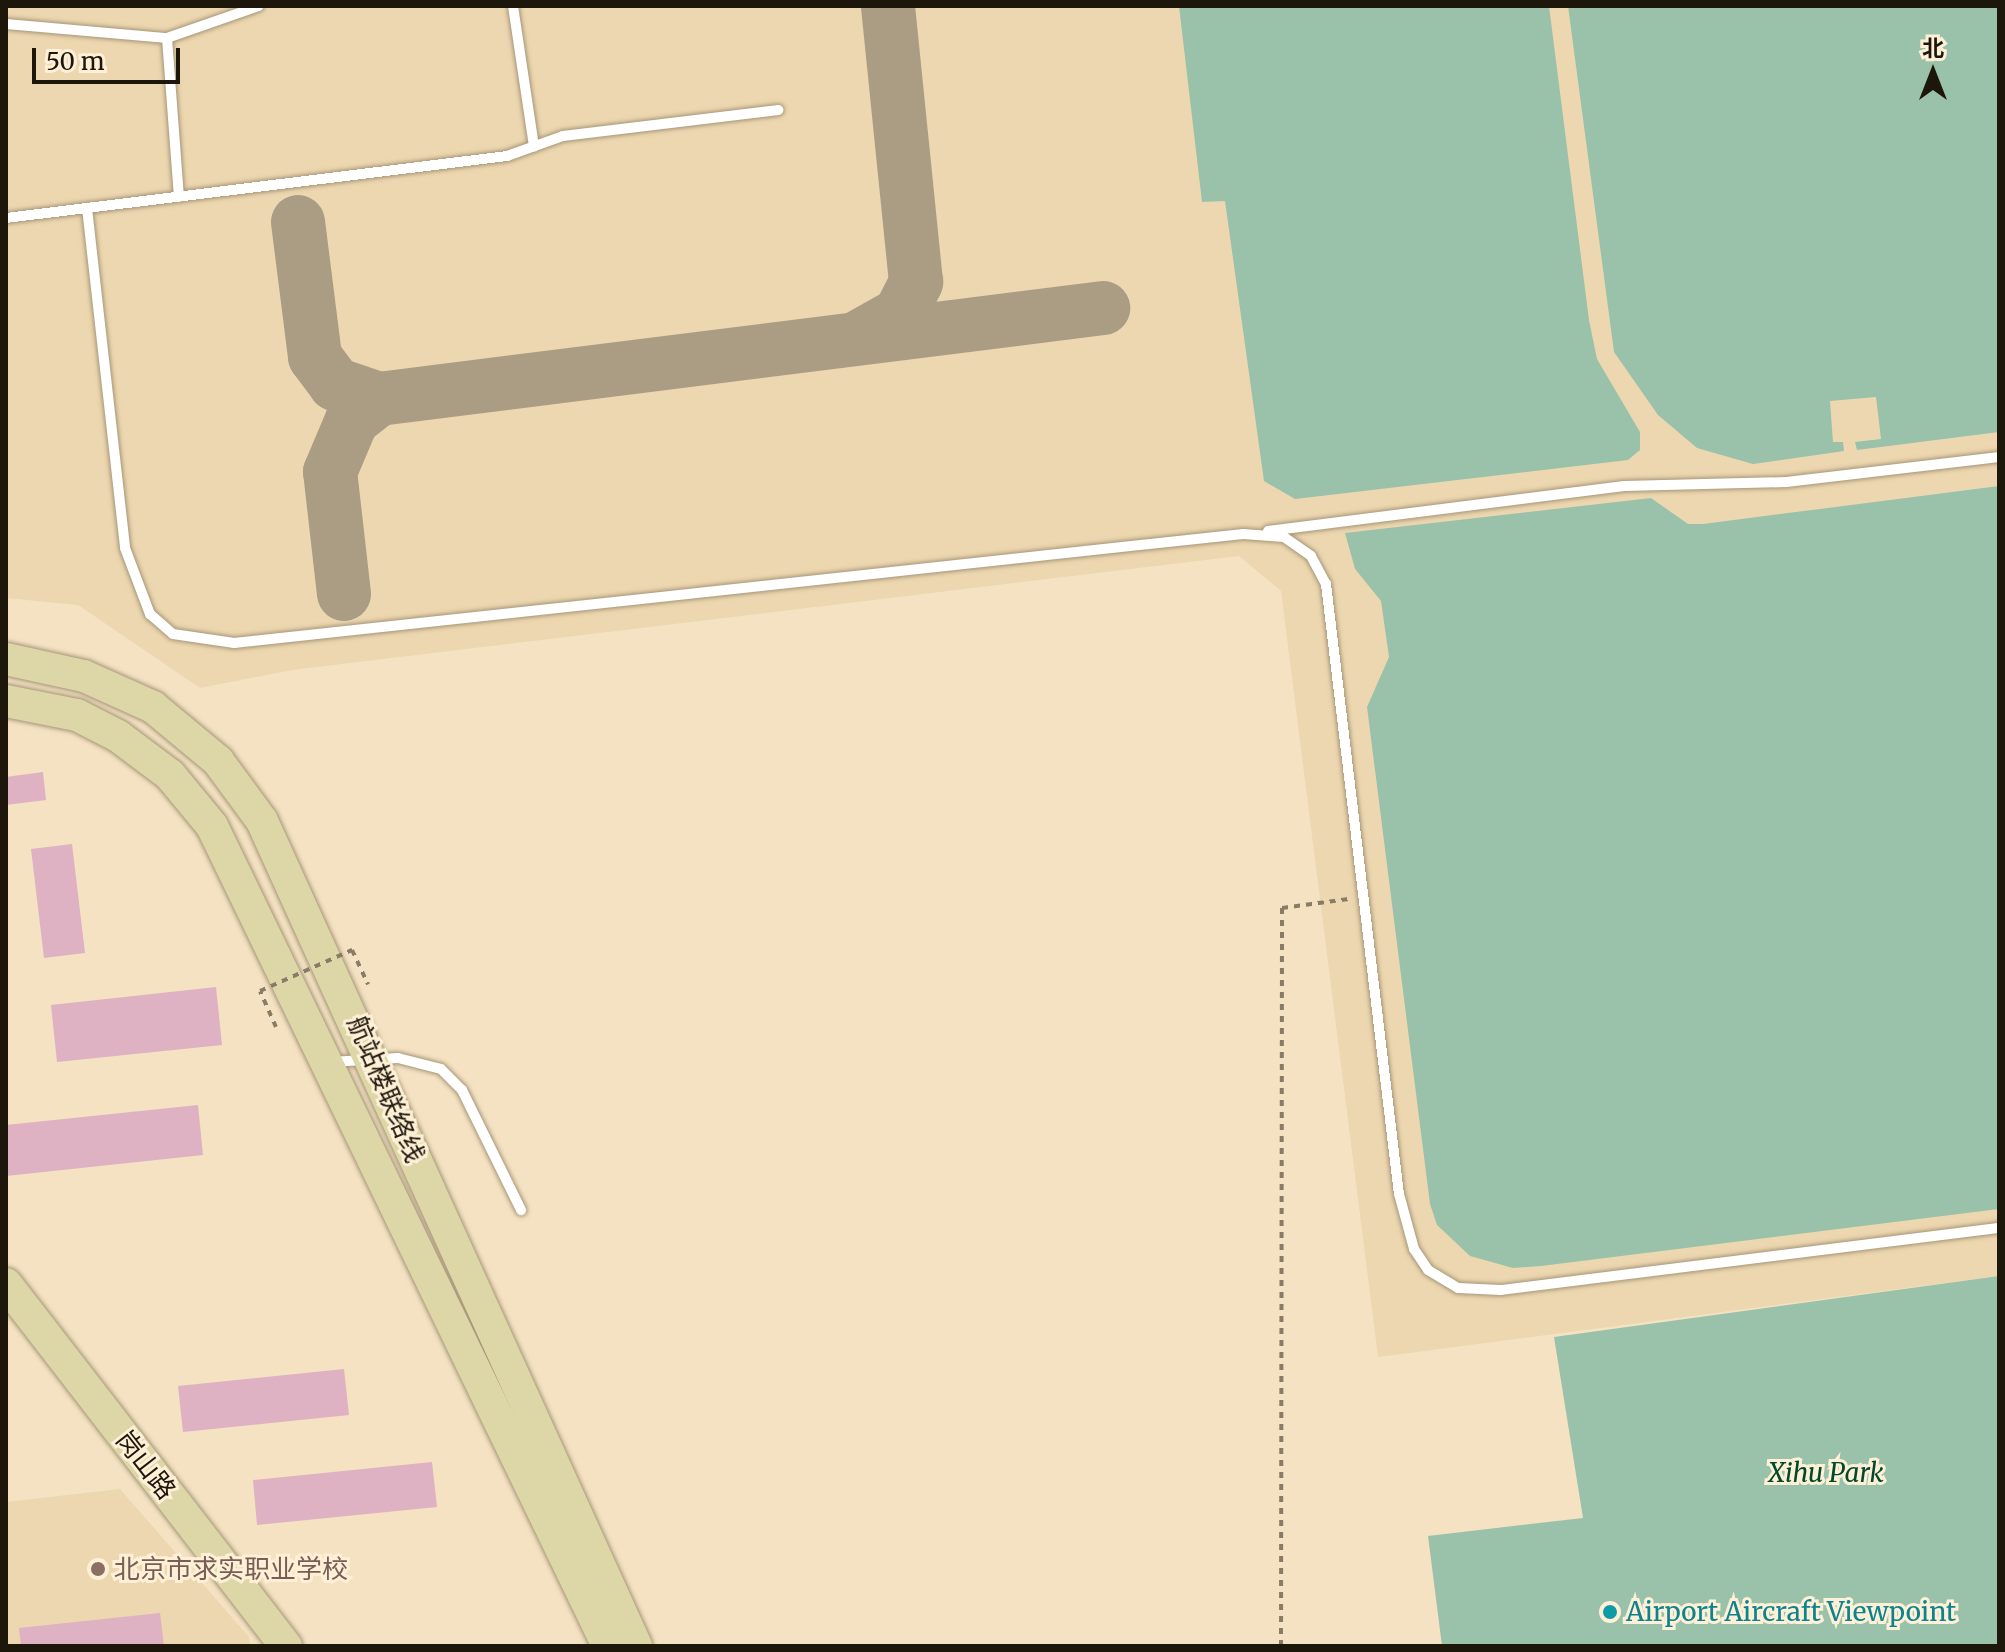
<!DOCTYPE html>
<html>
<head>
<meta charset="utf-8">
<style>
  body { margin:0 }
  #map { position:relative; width:2005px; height:1652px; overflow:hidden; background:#f4e2c2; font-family:Merriweather,"Noto Sans SC",serif }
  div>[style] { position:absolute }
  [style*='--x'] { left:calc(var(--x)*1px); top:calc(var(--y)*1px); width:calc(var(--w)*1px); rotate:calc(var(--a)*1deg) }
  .built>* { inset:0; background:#edd7b0 }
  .green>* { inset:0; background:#9ac2aa }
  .taxiway>* { height:54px; margin:-27px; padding:0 27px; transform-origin:27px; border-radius:27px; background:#ab9d84 }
  .building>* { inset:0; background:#deb2c2 }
  .path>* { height:4px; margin-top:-2px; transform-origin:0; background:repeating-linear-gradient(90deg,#887c66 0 6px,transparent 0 12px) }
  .roads { filter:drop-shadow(0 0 2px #a69678) drop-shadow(0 0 2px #a69678) }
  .service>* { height:10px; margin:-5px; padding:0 5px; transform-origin:5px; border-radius:5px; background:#fff }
  .primary>* { height:32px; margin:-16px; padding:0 16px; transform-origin:16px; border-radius:16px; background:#ddd6a7 }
  .path-bridge>* { height:4px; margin-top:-2px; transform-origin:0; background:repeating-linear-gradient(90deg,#887c66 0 6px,transparent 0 12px) }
  .dots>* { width:22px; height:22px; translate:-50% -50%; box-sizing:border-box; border:4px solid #fef0d6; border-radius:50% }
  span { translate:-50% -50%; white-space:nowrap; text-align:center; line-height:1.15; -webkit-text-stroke:6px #fef0d6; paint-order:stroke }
  .street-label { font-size:26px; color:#1d170b }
  .park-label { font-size:26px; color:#00492a; font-style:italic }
  .education-label { font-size:26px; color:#785e54 }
  .left { translate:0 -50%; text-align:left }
  .culture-label { font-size:26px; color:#0d838f }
  .frame { position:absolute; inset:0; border:8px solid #1d170b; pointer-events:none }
  .north { position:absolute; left:1893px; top:32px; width:80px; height:80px; -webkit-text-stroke:6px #fef0d6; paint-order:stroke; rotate:0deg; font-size:22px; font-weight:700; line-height:32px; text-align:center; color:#1d170b }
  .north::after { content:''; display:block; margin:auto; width:28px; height:36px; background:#1d170b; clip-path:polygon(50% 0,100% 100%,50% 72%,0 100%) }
  .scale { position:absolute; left:32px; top:48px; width:148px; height:36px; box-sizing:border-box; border:4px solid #1d170b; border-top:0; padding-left:10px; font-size:24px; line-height:28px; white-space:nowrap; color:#1d170b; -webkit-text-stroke:6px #fef0d6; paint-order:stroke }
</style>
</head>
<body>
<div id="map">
  <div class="built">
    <div style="clip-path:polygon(6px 6px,1999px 6px,1999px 1276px,1378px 1357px,1281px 591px,1239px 556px,292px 670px,200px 688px,78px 605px,6px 598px)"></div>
    <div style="clip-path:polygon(120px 1489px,249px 1637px,250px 1646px,6px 1646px,6px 1502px)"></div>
  </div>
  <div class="green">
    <div style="clip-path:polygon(1179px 6px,1549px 6px,1589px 320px,1597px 359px,1640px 432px,1640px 450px,1628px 460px,1295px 499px,1264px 481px,1225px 201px,1202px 202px)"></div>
    <div style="clip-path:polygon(1568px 6px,1999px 6px,1999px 432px,1857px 450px,1855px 442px,1881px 439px,1876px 397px,1830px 401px,1833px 442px,1843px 442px,1844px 451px,1753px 464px,1697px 448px,1658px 415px,1614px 352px)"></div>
    <div style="clip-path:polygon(1999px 486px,1999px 1209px,1541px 1266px,1513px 1268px,1470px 1256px,1437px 1225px,1430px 1204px,1367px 707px,1389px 657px,1381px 601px,1355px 569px,1345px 533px,1651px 498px,1688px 524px,1703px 524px)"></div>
    <div style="clip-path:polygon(1999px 1276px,1999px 1646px,1442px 1646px,1428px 1536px,1583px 1518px,1554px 1337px)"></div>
  </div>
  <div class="taxiway">
    <div style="--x:298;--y:222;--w:136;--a:82.8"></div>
    <div style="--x:315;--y:357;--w:34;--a:53"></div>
    <div style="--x:335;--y:384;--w:46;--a:18.8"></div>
    <div style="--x:379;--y:399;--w:730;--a:-7.16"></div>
    <div style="--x:857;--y:338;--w:49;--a:-29.2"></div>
    <div style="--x:900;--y:314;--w:36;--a:-63"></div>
    <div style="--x:916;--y:282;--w:277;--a:-95.8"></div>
    <div style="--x:344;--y:594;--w:123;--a:-96.5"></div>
    <div style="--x:330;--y:472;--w:56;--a:-67.1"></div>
    <div style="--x:352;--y:420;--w:34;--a:-38"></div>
  </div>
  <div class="building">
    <div style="clip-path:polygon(43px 772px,46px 800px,6px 805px,6px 777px)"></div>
    <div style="clip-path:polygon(72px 844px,85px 953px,44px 958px,31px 849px)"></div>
    <div style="clip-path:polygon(216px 987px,222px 1045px,57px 1062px,51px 1005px)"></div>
    <div style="clip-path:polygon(198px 1105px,203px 1155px,6px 1176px,6px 1125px)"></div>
    <div style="clip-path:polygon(344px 1369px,349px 1415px,183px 1432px,178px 1386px)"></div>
    <div style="clip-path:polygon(432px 1462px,437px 1507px,257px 1525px,253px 1480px)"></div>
    <div style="clip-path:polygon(160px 1613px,164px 1646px,21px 1646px,19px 1628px)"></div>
  </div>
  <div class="path">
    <div style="--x:1281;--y:1646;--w:738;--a:-89.92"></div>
    <div style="--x:1282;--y:908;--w:67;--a:-7.8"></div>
  </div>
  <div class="roads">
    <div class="service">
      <div style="--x:513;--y:6;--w:142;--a:81.5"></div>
      <div style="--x:6;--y:24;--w:162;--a:5"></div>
      <div style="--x:167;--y:38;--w:97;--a:-19.2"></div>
      <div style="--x:167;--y:38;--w:159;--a:85.7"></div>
      <div style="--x:87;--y:208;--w:342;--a:83.6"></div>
      <div style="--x:125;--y:548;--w:71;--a:69.3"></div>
      <div style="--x:150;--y:614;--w:30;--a:41"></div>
      <div style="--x:173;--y:634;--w:62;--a:8.4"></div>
      <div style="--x:234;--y:643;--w:1015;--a:-6.17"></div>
      <div style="--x:1243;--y:534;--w:41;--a:4.2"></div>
      <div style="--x:1284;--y:537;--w:33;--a:35"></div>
      <div style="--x:1311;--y:556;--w:32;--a:62"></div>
      <div style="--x:1326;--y:584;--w:614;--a:83.18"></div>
      <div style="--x:1399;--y:1194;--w:57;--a:74.7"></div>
      <div style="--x:1414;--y:1249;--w:25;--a:56"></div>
      <div style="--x:1428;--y:1270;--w:35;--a:31"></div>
      <div style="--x:1458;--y:1288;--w:43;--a:2.7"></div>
      <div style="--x:1501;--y:1290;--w:502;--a:-7.1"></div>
      <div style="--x:6;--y:218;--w:505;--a:-7.05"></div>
      <div style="--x:507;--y:156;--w:59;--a:-19.7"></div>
      <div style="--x:563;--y:136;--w:217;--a:-6.9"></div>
      <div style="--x:1268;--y:531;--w:359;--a:-7.2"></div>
      <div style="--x:1624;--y:486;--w:163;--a:-1.4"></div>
      <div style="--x:1787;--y:482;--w:213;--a:-6.7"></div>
      <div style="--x:330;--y:1062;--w:68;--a:-3.4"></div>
      <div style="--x:398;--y:1058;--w:44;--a:14.3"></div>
      <div style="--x:441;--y:1069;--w:30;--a:45"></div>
      <div style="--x:462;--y:1090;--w:134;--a:63.8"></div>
    </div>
    <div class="primary">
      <div style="--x:6;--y:659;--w:80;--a:12.3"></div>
      <div style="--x:84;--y:676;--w:76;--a:24.2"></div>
      <div style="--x:153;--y:707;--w:85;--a:39.7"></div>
      <div style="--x:218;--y:761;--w:74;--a:53.7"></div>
      <div style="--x:262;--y:821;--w:906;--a:65.61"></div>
      <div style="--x:6;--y:701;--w:72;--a:11.2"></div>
      <div style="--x:77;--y:715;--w:46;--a:27.1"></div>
      <div style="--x:118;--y:736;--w:65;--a:36.9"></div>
      <div style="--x:170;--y:775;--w:66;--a:50.5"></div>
      <div style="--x:212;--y:826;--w:911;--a:64.22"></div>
      <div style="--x:6;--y:1284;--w:458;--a:52.3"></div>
    </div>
  </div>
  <div class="path-bridge">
    <div style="--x:276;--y:1027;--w:39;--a:-114"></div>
    <div style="--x:260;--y:991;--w:101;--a:-24"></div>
    <div style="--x:352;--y:950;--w:38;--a:65"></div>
  </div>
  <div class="dots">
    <div style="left:98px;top:1569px;background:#8d6e63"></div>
    <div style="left:1610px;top:1612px;background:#0f9aa8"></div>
  </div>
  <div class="street-label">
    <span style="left:386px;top:1089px;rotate:67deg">航站楼联络线</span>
    <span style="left:146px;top:1465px;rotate:52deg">岗山路</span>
  </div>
  <div class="park-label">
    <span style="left:1826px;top:1473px">Xihu Park</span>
  </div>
  <div class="education-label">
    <span class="left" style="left:114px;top:1569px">北京市求实职业学校</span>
  </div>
  <div class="culture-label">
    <span class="left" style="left:1626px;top:1612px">Airport Aircraft Viewpoint</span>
  </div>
  <div class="frame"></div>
  <div class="north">北</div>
  <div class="scale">50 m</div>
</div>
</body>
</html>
